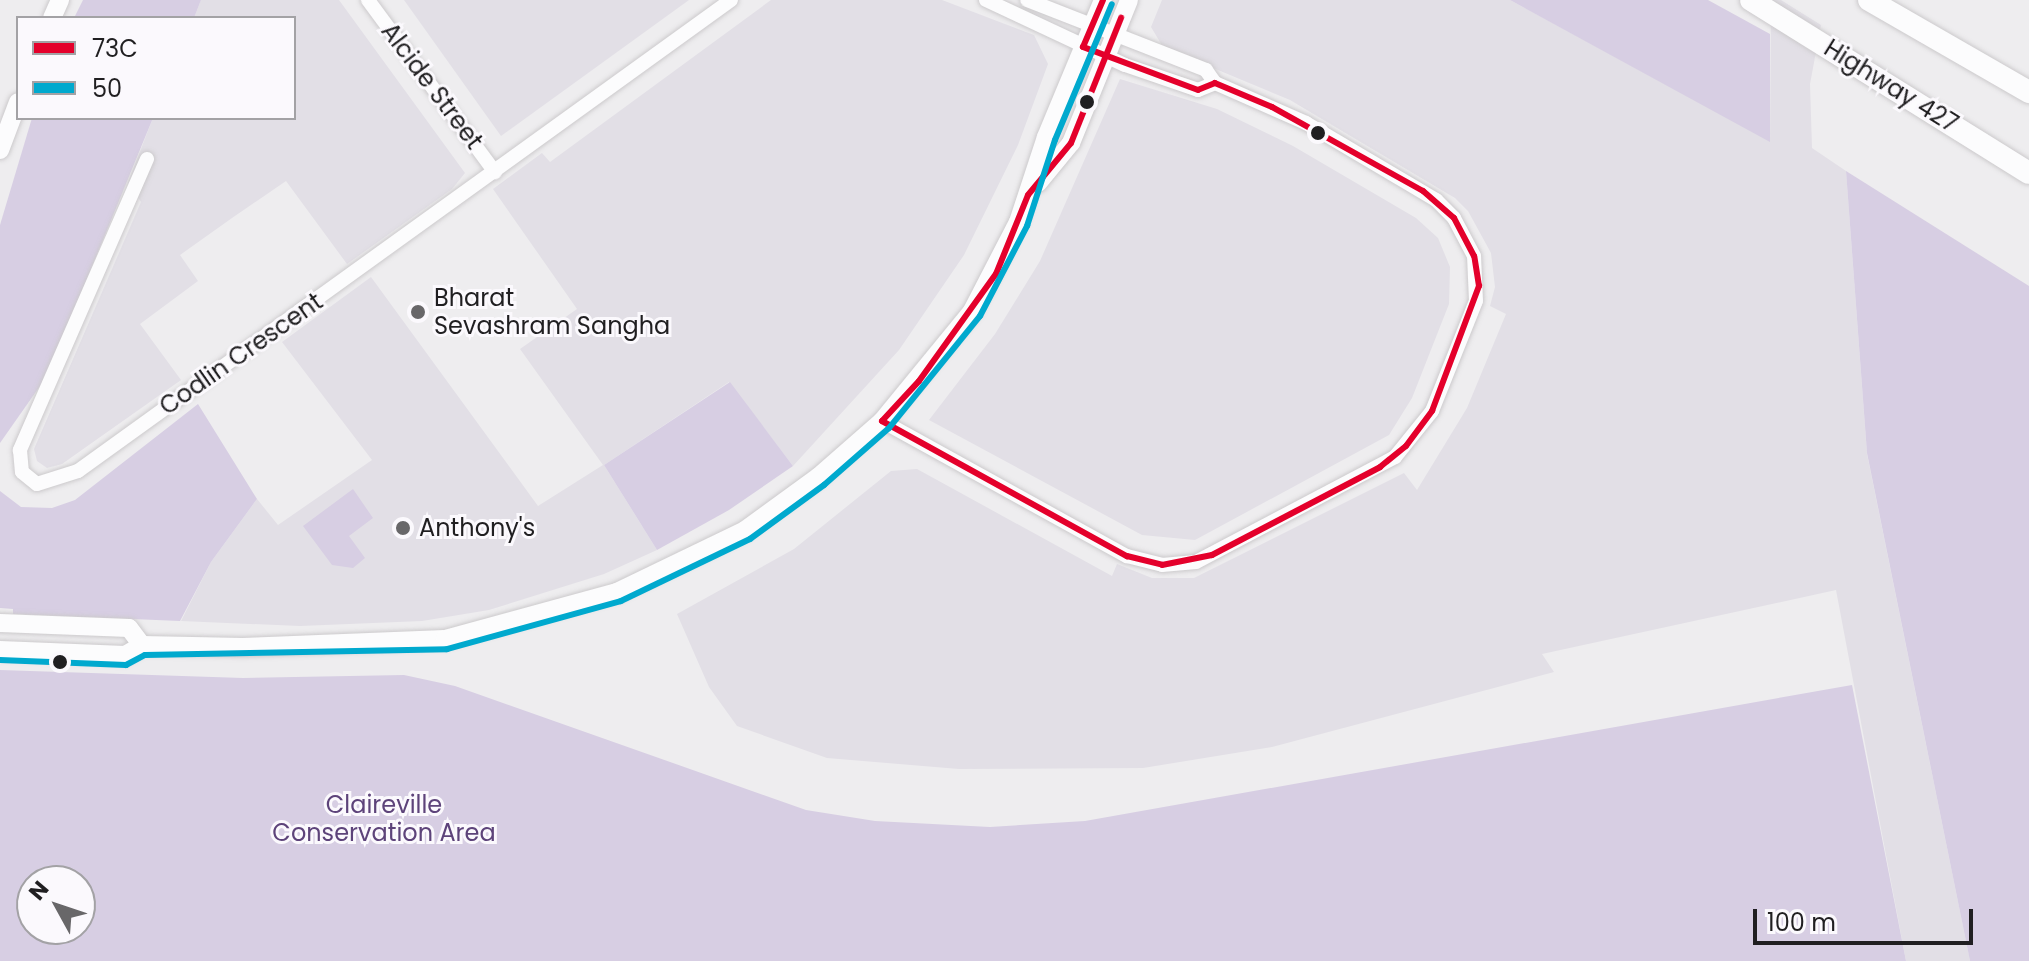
<!DOCTYPE html>
<html>
<head>
<meta charset="utf-8">
<style>
  body { margin:0 }
  #map { position:relative; width:2029px; height:961px; overflow:hidden; background:#eeedef; font-family:Poppins,sans-serif }
  div>[style] { position:absolute }
  [style*='--x'] { left:calc(var(--x)*1px); top:calc(var(--y)*1px); width:calc(var(--w)*1px); rotate:calc(var(--a)*1deg) }
  .built>* { inset:0; background:#e2dfe6 }
  .green>* { inset:0; background:#d7cee3 }
  .roads { filter:drop-shadow(0 0 2px #cccacc) drop-shadow(0 0 2px #cccacc) }
  .minor>* { height:14px; margin:-7px; padding:0 7px; transform-origin:7px; border-radius:7px; background:#fcfcfd }
  .major>* { height:18px; margin:-9px; padding:0 9px; transform-origin:9px; border-radius:9px; background:#fcfcfd }
  .highway>* { height:22px; margin:-11px; padding:0 11px; transform-origin:11px; border-radius:11px; background:#fcfcfd }
  .bus-1>* { height:6px; margin:-3px; padding:0 3px; transform-origin:3px; border-radius:3px; background:#e4002b }
  .bus-2>* { height:6px; margin:-3px; padding:0 3px; transform-origin:3px; border-radius:3px; background:#00a9ce }
  .dots>* { width:22px; height:22px; translate:-50% -50%; box-sizing:border-box; border:4px solid #fbf9fd; border-radius:50% }
  span { translate:-50% -50%; white-space:nowrap; text-align:center; line-height:1.15; -webkit-text-stroke:6px #fbf9fd; paint-order:stroke }
  .street-label { font-size:24px; color:#201f21 }
  .poi-label { font-size:24px; color:#201f21 }
  .left { translate:0 -50%; text-align:left }
  .park-label { font-size:24px; color:#5d437a }
  .legend { position:absolute; left:16px; top:16px; width:280px; height:104px; box-sizing:border-box; background:#fbf9fd; border:2px solid #a3a2a5; margin:0; padding:10px 14px; list-style:none; font-size:24px; color:#201f21 }
  .legend li { display:flex; align-items:center; gap:16px; height:40px }
  .legend b { width:40px; border:2px solid #a3a2a5 }
  .north { position:absolute; left:16px; top:865px; width:80px; height:80px; box-sizing:border-box; background:#fbf9fd; border:2px solid #a3a2a5; border-radius:50%; rotate:310deg; font-size:22px; font-weight:700; line-height:32px; text-align:center; color:#201f21 }
  .north::after { content:''; display:block; margin:auto; width:28px; height:36px; background:#686769; clip-path:polygon(50% 0,100% 100%,50% 72%,0 100%) }
  .scale { position:absolute; left:1753px; top:909px; width:220px; height:36px; box-sizing:border-box; border:4px solid #201f21; border-top:0; padding-left:10px; font-size:24px; line-height:28px; white-space:nowrap; color:#201f21; -webkit-text-stroke:6px #fbf9fd; paint-order:stroke }
</style>
</head>
<body>
<div id="map">
  <div class="built">
    <div style="clip-path:polygon(201px 0,339px 0,465px 173px,452px 189px,347px 264px,286px 181px,232px 218px,180px 255px,198px 281px,140px 324px,181px 380px,62px 464px,47px 468px,37px 461px,34px 449px,141px 202px,128px 182px,153px 118px,294px 118px,294px 18px,194px 18px)"></div>
    <div style="clip-path:polygon(404px 0,689px 0,501px 136px)"></div>
    <div style="clip-path:polygon(771px 0,942px 0,1034px 35px,1048px 64px,1018px 145px,964px 255px,899px 350px,793px 466px,729px 382px,604px 465px,657px 550px,604px 574px,489px 610px,422px 621px,300px 626px,181px 621px,211px 562px,257px 499px,278px 525px,372px 460px,282px 342px,371px 277px,538px 506px,603px 465px,520px 349px,577px 309px,493px 189px,542px 153px,550px 162px)"></div>
    <div style="clip-path:polygon(1162px 0,1510px 0,1770px 141px,1771px 0,1781px 0,1821px 25px,1810px 84px,1812px 148px,1846px 171px,1867px 454px,1970px 961px,1906px 961px,1836px 590px,1542px 654px,1554px 672px,1272px 747px,1143px 768px,959px 769px,827px 758px,737px 726px,709px 687px,677px 614px,794px 549px,891px 471px,917px 469px,1112px 576px,1117px 564px,1152px 578px,1194px 578px,1404px 473px,1417px 490px,1467px 408px,1506px 314px,1490px 306px,1495px 287px,1491px 253px,1468px 211px,1455px 198px,1290px 100px,1163px 47px,1151px 27px)"></div>
    <div style="clip-path:polygon(1120px 79px,1217px 109px,1293px 146px,1416px 218px,1438px 238px,1450px 267px,1449px 304px,1412px 398px,1389px 435px,1195px 540px,1142px 535px,929px 420px,995px 334px,1040px 261px)"></div>
  </div>
  <div class="green">
    <div style="clip-path:polygon(83px 0,201px 0,194px 18px,74px 18px)"></div>
    <div style="clip-path:polygon(1510px 0,1708px 0,1770px 34px,1770px 142px)"></div>
    <div style="clip-path:polygon(32px 118px,153px 118px,47px 376px,0 443px,0 225px)"></div>
    <div style="clip-path:polygon(1846px 171px,2029px 286px,2029px 961px,1970px 961px,1867px 453px)"></div>
    <div style="clip-path:polygon(730px 382px,793px 466px,729px 510px,657px 550px,604px 465px)"></div>
    <div style="clip-path:polygon(198px 404px,257px 499px,211px 562px,180px 621px,13px 614px,13px 609px,0 608px,0 491px,21px 507px,52px 508px,75px 500px)"></div>
    <div style="clip-path:polygon(353px 489px,373px 518px,349px 536px,365px 558px,353px 568px,332px 565px,303px 526px)"></div>
    <div style="clip-path:polygon(evenodd,0 670px,243px 678px,404px 675px,455px 686px,806px 810px,875px 821px,990px 827px,1085px 821px,1852px 685px,1906px 961px,0 961px,0 670px,32px 881px,80px 881px,80px 929px,32px 929px,32px 881px)"></div>
  </div>
  <div class="roads">
    <div class="minor">
      <div style="--x:368;--y:0;--w:214;--a:53.6"></div>
      <div style="--x:986;--y:0;--w:153;--a:25.1"></div>
      <div style="--x:1125;--y:65;--w:77;--a:18.9"></div>
      <div style="--x:1198;--y:90;--w:18;--a:-22"></div>
      <div style="--x:147;--y:159;--w:318;--a:113.6"></div>
      <div style="--x:20;--y:450;--w:22;--a:85"></div>
      <div style="--x:22;--y:472;--w:19;--a:39"></div>
      <div style="--x:37;--y:484;--w:43;--a:-17.6"></div>
      <div style="--x:78;--y:471;--w:805;--a:-35.8"></div>
      <div style="--x:882;--y:421;--w:280;--a:28.9"></div>
      <div style="--x:1127;--y:556;--w:36;--a:14"></div>
      <div style="--x:1162;--y:565;--w:34;--a:-5"></div>
      <div style="--x:1196;--y:562;--w:225;--a:-27.8"></div>
      <div style="--x:1395;--y:457;--w:59;--a:-51.2"></div>
      <div style="--x:1432;--y:411;--w:118;--a:-68.2"></div>
      <div style="--x:1476;--y:301;--w:45;--a:-92.5"></div>
      <div style="--x:1474;--y:256;--w:43;--a:-117.8"></div>
      <div style="--x:1454;--y:218;--w:25;--a:-135"></div>
      <div style="--x:1436;--y:200;--w:151;--a:-149.4"></div>
      <div style="--x:1306;--y:123;--w:99;--a:-156.3"></div>
      <div style="--x:1215;--y:83;--w:16;--a:-125"></div>
      <div style="--x:1206;--y:70;--w:192;--a:-158.6"></div>
    </div>
    <div class="major">
      <div style="--x:52;--y:18;--w:20;--a:-66"></div>
      <div style="--x:0;--y:150;--w:51;--a:-69.4"></div>
      <div style="--x:1038;--y:183;--w:52;--a:-50.5"></div>
      <div style="--x:1071;--y:143;--w:154;--a:-67.9"></div>
      <div style="--x:0;--y:623;--w:129;--a:2.2"></div>
      <div style="--x:129;--y:628;--w:21;--a:53"></div>
      <div style="--x:0;--y:650;--w:125;--a:2.3"></div>
      <div style="--x:125;--y:655;--w:20;--a:-30"></div>
      <div style="--x:142;--y:645;--w:101;--a:1.1"></div>
      <div style="--x:243;--y:647;--w:202;--a:-2.3"></div>
      <div style="--x:445;--y:639;--w:178;--a:-15.3"></div>
      <div style="--x:617;--y:592;--w:142;--a:-25.8"></div>
      <div style="--x:745;--y:530;--w:90;--a:-36"></div>
      <div style="--x:818;--y:477;--w:85;--a:-41.2"></div>
      <div style="--x:882;--y:421;--w:142;--a:-50.7"></div>
      <div style="--x:972;--y:311;--w:100;--a:-62.7"></div>
      <div style="--x:1018;--y:222;--w:89;--a:-71.8"></div>
      <div style="--x:1046;--y:137;--w:148;--a:-67.4"></div>
    </div>
    <div class="highway">
      <div style="--x:1751;--y:0;--w:327;--a:31.9"></div>
      <div style="--x:1869;--y:0;--w:185;--a:29.9"></div>
    </div>
  </div>
  <div class="bus-1">
    <div style="--x:882;--y:421;--w:280;--a:28.9"></div>
    <div style="--x:1127;--y:556;--w:36;--a:14"></div>
    <div style="--x:1162;--y:565;--w:51;--a:-11.3"></div>
    <div style="--x:1212;--y:555;--w:190;--a:-27.6"></div>
    <div style="--x:1380;--y:467;--w:33;--a:-39"></div>
    <div style="--x:1406;--y:446;--w:44;--a:-53.4"></div>
    <div style="--x:1432;--y:411;--w:134;--a:-69.4"></div>
    <div style="--x:1479;--y:286;--w:30;--a:-99"></div>
    <div style="--x:1474;--y:256;--w:43;--a:-117.8"></div>
    <div style="--x:1454;--y:218;--w:41;--a:-138.9"></div>
    <div style="--x:1423;--y:191;--w:173;--a:-150.9"></div>
    <div style="--x:1272;--y:107;--w:62;--a:-157.2"></div>
    <div style="--x:1215;--y:83;--w:18;--a:158"></div>
    <div style="--x:1198;--y:90;--w:123;--a:-159.5"></div>
    <div style="--x:1083;--y:47;--w:51;--a:-66.9"></div>
    <div style="--x:882;--y:421;--w:54;--a:-47.2"></div>
    <div style="--x:919;--y:381;--w:132;--a:-54.3"></div>
    <div style="--x:996;--y:274;--w:85;--a:-67.9"></div>
    <div style="--x:1028;--y:195;--w:67;--a:-50.4"></div>
    <div style="--x:1071;--y:143;--w:135;--a:-68.2"></div>
  </div>
  <div class="bus-2">
    <div style="--x:0;--y:660;--w:126;--a:2.3"></div>
    <div style="--x:126;--y:665;--w:21;--a:-28"></div>
    <div style="--x:145;--y:655;--w:302;--a:-1.1"></div>
    <div style="--x:447;--y:649;--w:180;--a:-15.4"></div>
    <div style="--x:621;--y:601;--w:143;--a:-25.7"></div>
    <div style="--x:750;--y:539;--w:92;--a:-36.1"></div>
    <div style="--x:824;--y:485;--w:86;--a:-41.2"></div>
    <div style="--x:889;--y:428;--w:144;--a:-50.9"></div>
    <div style="--x:980;--y:316;--w:102;--a:-62.4"></div>
    <div style="--x:1027;--y:226;--w:90;--a:-72"></div>
    <div style="--x:1055;--y:140;--w:147;--a:-67.3"></div>
  </div>
  <div class="dots">
    <div style="left:1087px;top:102px;background:#201f21"></div>
    <div style="left:1318px;top:133px;background:#201f21"></div>
    <div style="left:418px;top:312px;background:#686769"></div>
    <div style="left:403px;top:528px;background:#686769"></div>
    <div style="left:60px;top:662px;background:#201f21"></div>
  </div>
  <div class="street-label">
    <span style="left:432px;top:86px;rotate:53deg">Alcide Street</span>
    <span style="left:1891px;top:86px;rotate:32deg">Highway 427</span>
    <span style="left:241px;top:354px;rotate:-35deg">Codlin Crescent</span>
  </div>
  <div class="poi-label">
    <span class="left" style="left:434px;top:312px">Bharat<br>Sevashram Sangha</span>
    <span class="left" style="left:419px;top:528px">Anthony's</span>
  </div>
  <div class="park-label">
    <span style="left:384px;top:819px">Claireville<br>Conservation Area</span>
  </div>
  <ul class="legend">
  <li><b style="height:10px;background:#e4002b"></b>73C</li>
  <li><b style="height:10px;background:#00a9ce"></b>50</li>
  </ul>
  <div class="north">N</div>
  <div class="scale">100 m</div>
</div>
</body>
</html>
